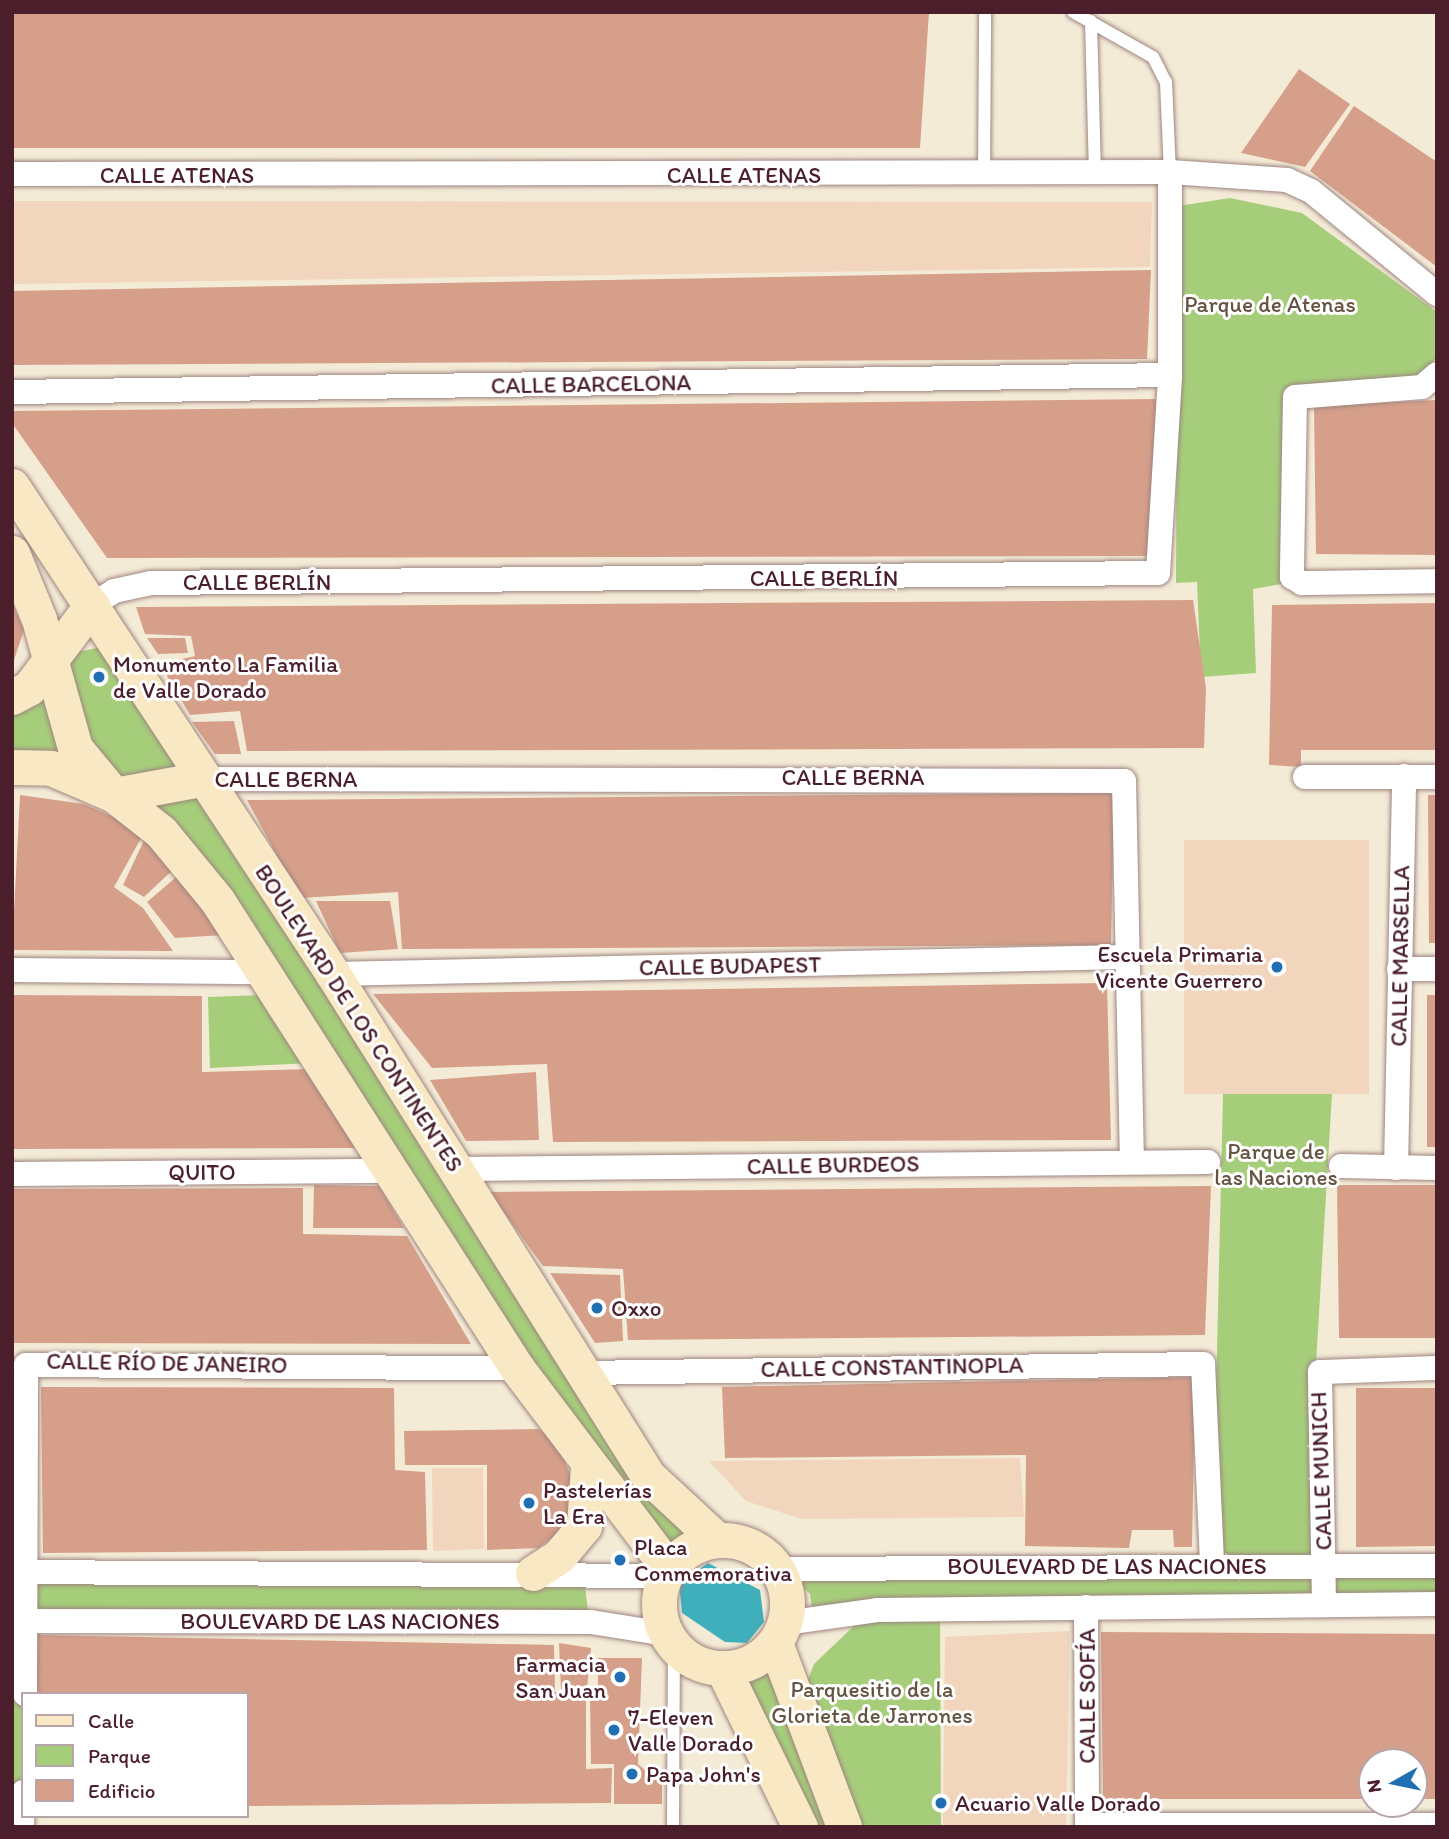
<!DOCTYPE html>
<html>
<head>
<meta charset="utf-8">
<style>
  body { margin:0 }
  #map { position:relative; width:1449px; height:1839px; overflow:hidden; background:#f4ebd7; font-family:Itim,sans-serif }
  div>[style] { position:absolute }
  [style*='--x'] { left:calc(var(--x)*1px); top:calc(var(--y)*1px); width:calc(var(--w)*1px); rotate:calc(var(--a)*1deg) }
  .built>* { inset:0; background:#f1d5bd }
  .green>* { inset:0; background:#a6ce7a }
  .water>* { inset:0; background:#40afbc }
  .building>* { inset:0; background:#d69f8a }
  .roads { filter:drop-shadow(0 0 2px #9f8581) drop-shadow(0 0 2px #9f8581) }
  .lane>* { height:12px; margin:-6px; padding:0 6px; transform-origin:6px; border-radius:6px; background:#fff }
  .street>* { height:24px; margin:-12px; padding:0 12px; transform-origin:12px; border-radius:12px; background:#fff }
  .secondary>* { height:35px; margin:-17.5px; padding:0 17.5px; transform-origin:17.5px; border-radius:17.5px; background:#f8e8c3 }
  .secondary>.ring { margin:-17.5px; padding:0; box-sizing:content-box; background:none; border:35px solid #f8e8c3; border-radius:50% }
  .dots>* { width:19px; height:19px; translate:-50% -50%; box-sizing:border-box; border:4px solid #fff; border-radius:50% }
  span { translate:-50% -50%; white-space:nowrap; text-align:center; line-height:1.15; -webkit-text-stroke:6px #fff; paint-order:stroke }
  .street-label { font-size:23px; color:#4a1f2b }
  .park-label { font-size:23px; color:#665443 }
  .poi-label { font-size:23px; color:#4a1f2b }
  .left { translate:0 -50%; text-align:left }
  .right { translate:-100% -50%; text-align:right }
  .frame { position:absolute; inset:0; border:14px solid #4a1f2b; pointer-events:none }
  .legend { position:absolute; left:21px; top:1692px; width:228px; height:126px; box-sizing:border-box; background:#fff; border:2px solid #b7a5aa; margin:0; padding:9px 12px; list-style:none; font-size:21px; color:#4a1f2b }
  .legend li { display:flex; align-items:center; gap:14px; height:35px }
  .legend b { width:35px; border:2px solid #b7a5aa }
  .north { position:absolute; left:1358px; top:1748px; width:70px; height:70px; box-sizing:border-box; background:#fff; border:2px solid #b7a5aa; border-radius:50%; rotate:261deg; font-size:19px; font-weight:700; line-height:28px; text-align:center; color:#4a1f2b }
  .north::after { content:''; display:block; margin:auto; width:24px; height:32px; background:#1f6fb2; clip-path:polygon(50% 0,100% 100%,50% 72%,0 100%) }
</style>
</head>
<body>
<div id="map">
  <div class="built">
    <div style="clip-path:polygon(12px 201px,1152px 202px,1150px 267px,12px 284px)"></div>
    <div style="clip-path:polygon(1184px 840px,1369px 840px,1369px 1094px,1184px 1094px)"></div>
    <div style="clip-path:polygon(1020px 1458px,1024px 1517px,802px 1519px,746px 1501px,709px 1461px)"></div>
    <div style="clip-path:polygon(432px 1468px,483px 1468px,484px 1549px,433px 1551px)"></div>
    <div style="clip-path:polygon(1070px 1631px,1066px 1827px,943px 1827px,945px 1637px)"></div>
  </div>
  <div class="green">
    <div style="clip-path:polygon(1230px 198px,1302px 213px,1437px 312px,1437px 356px,1422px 381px,1287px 395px,1287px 583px,1253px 589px,1256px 673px,1201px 677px,1197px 582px,1176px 583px,1178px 206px)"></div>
    <div style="clip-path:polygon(102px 647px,692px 1539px,681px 1548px,662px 1560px,396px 1169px,95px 770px,58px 673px,77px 652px)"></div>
    <div style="clip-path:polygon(50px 666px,74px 749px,12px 765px,12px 698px)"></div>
    <div style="clip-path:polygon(265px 995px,312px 1063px,210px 1068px,208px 997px)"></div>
    <div style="clip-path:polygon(1223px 1094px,1332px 1094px,1316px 1364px,1323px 1565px,1437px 1566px,1437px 1604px,940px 1609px,941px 1827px,800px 1827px,731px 1673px,772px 1673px,800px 1700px,814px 1664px,856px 1624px,813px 1618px,810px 1594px,789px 1573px,1212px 1564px)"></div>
    <div style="clip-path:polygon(12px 1574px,584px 1578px,589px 1619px,12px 1619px)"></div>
    <div style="clip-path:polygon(12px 1621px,23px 1694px,23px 1792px,12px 1827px)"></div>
  </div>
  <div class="water">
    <div style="clip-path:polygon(708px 1563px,760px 1590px,764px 1622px,747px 1643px,725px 1642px,682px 1613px,679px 1583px)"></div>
  </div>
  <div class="building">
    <div style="clip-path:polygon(12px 12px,929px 12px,920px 148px,12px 148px)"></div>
    <div style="clip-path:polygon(1299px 69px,1350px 104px,1305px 167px,1241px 153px)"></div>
    <div style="clip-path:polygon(1354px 106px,1437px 162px,1437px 267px,1310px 171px)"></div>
    <div style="clip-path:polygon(1151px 270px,1147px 359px,12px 365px,12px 291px)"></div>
    <div style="clip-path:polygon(1156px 399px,1152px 556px,107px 558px,12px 423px,12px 411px)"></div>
    <div style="clip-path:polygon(1437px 400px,1437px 555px,1316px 554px,1314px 406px)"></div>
    <div style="clip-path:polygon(1193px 600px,1206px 688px,1204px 748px,247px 751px,240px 711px,190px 715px,160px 664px,195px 656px,191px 636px,145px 634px,136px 607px)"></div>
    <div style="clip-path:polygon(12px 603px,24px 630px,12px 666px)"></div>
    <div style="clip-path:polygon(1437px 603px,1437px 750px,1301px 750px,1301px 767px,1269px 765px,1272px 605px)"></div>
    <div style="clip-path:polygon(147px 638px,185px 638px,188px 653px,158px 654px)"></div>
    <div style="clip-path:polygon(234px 721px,241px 754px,215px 754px,192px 722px)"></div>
    <div style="clip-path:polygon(1114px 793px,1111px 945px,402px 949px,398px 892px,300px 898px,247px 800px)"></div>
    <div style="clip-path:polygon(20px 795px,84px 804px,145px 831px,114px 887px,143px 908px,173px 951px,12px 950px)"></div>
    <div style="clip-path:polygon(1428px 795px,1437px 795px,1437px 943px,1429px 943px)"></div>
    <div style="clip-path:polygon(147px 834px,179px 864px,144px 897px,123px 885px)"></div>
    <div style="clip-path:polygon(181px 873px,224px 935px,175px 938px,147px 902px)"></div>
    <div style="clip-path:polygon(316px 901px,390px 901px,398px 949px,340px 953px)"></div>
    <div style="clip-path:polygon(1107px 983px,1111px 1140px,553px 1142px,547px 1064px,432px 1068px,373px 994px)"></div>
    <div style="clip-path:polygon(12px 995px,202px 996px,202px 1072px,313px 1069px,359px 1148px,12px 1149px)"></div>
    <div style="clip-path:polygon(1427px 995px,1437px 995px,1437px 1147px,1427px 1147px)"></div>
    <div style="clip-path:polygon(536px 1072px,539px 1140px,466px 1141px,430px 1080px)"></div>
    <div style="clip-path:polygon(314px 1185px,379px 1186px,404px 1228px,313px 1228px)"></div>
    <div style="clip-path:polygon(1337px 1185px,1437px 1185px,1437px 1338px,1339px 1338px)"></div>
    <div style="clip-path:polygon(1211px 1186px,1205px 1335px,628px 1340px,623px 1269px,543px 1266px,489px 1192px)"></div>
    <div style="clip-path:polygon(303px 1188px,303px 1234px,407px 1236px,471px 1344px,13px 1343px,12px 1189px)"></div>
    <div style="clip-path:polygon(550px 1273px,620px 1275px,623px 1341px,595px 1343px)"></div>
    <div style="clip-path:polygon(1195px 1377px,1192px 1547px,1174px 1547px,1173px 1530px,1132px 1530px,1129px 1548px,1025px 1546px,1026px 1455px,725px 1458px,722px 1387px)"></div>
    <div style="clip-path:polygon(41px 1387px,394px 1388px,395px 1470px,425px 1472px,427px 1550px,43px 1553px)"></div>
    <div style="clip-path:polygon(1356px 1388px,1437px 1388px,1437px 1546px,1356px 1547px)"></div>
    <div style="clip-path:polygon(539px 1429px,559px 1447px,573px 1482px,570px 1525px,538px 1548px,487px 1550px,487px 1465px,405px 1465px,404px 1431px)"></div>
    <div style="clip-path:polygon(1101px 1632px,1437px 1634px,1437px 1799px,1414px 1799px,1414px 1762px,1372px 1762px,1372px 1799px,1103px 1799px)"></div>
    <div style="clip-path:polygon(36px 1635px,554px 1645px,555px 1692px,586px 1691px,586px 1769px,612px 1768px,611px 1803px,247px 1806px,247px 1694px,37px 1694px)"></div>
    <div style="clip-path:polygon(559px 1643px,591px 1648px,587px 1688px,561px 1689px)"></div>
    <div style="clip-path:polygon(598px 1658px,642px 1658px,638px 1764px,662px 1785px,662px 1804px,614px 1804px,614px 1764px,591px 1764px,590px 1696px,598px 1696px)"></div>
  </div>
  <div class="roads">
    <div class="lane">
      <div style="--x:1073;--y:12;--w:92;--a:29.4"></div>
      <div style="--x:1153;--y:57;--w:28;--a:63"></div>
      <div style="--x:1166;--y:82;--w:90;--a:87.5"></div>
      <div style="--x:1091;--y:21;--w:153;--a:88.5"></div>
      <div style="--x:984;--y:175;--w:163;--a:-89.6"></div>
      <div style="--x:673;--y:1827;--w:181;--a:-89.7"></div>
    </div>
    <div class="street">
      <div style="--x:12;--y:174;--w:1158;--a:-0.1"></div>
      <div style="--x:1170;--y:172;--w:117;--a:3.9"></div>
      <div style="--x:1287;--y:180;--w:26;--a:25"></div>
      <div style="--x:1311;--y:191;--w:163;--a:39.3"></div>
      <div style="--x:1437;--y:374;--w:20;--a:139"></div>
      <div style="--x:1422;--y:387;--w:127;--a:175.5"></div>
      <div style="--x:1295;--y:397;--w:180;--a:91"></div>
      <div style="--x:1292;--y:577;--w:12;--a:31"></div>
      <div style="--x:1302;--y:583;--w:135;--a:-0.8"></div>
      <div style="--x:12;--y:392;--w:1158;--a:-0.84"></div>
      <div style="--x:92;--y:605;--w:26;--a:-32"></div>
      <div style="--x:114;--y:591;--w:38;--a:-12"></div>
      <div style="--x:151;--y:583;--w:1007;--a:-0.57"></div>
      <div style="--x:1158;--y:573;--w:198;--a:-86.5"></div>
      <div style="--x:1170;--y:375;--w:203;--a:-90"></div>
      <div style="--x:1305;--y:777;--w:132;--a:0"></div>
      <div style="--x:201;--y:779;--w:923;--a:0.12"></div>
      <div style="--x:1124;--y:781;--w:381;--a:88.8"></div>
      <div style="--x:1399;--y:969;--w:38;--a:0"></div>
      <div style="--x:12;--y:970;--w:254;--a:0.5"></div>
      <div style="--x:333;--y:974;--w:795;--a:-1.23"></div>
      <div style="--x:1341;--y:1166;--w:96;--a:1.2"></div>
      <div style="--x:1396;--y:1168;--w:392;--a:-88.8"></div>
      <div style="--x:458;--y:1169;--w:750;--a:-0.53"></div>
      <div style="--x:12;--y:1174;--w:381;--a:-0.5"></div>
      <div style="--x:581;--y:1373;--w:622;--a:-0.83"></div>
      <div style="--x:1203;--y:1364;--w:201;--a:87.4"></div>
      <div style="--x:777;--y:1569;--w:660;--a:-0.26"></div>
      <div style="--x:12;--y:1572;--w:653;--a:0.35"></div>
      <div style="--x:1324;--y:1605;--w:233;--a:-91"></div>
      <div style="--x:1320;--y:1372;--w:117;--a:-2"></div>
      <div style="--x:1086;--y:1607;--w:220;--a:89.7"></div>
      <div style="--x:13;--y:1621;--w:578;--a:0.1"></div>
      <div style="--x:591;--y:1622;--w:76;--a:9.1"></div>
      <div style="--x:785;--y:1623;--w:93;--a:-8"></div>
      <div style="--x:877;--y:1610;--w:560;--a:-0.61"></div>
      <div style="--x:25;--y:1694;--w:329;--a:-89.8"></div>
      <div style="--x:26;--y:1365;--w:491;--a:0.4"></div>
      <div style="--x:1087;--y:1825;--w:350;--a:0"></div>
      <div style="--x:22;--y:1827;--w:35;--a:-88"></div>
    </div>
    <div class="secondary">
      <div style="--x:12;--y:486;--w:584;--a:56.66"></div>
      <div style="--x:333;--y:974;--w:593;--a:57.89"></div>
      <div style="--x:648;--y:1476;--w:94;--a:42.8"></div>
      <div style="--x:12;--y:553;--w:71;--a:67.8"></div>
      <div style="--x:39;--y:619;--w:134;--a:74.4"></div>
      <div style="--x:75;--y:748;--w:61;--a:50.3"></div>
      <div style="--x:114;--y:795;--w:60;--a:38.2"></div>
      <div style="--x:161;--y:832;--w:88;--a:50.5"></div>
      <div style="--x:217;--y:900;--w:556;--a:57.34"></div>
      <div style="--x:517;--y:1368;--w:252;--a:52.9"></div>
      <div style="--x:12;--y:697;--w:19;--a:-28"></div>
      <div style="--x:29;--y:688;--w:104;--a:-52.8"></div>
      <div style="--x:12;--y:767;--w:39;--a:1"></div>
      <div style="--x:51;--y:768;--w:69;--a:23.2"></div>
      <div style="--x:114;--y:795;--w:88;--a:-10.4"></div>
      <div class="ring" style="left:659px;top:1540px;width:93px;height:93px"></div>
      <div style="--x:533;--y:1573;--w:31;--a:-33"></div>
      <div style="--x:559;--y:1556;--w:39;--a:-50"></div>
      <div style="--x:584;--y:1526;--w:61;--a:-86.2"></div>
      <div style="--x:775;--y:1643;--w:197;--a:69.4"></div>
      <div style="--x:723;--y:1669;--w:176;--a:64"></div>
    </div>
  </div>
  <div class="dots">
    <div style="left:99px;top:677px;background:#1f6fb2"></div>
    <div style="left:1277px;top:967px;background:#1f6fb2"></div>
    <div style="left:597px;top:1308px;background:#1f6fb2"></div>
    <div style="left:529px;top:1503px;background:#1f6fb2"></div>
    <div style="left:620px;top:1560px;background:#1f6fb2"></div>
    <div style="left:620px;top:1677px;background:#1f6fb2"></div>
    <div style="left:614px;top:1730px;background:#1f6fb2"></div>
    <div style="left:632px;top:1774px;background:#1f6fb2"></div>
    <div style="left:941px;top:1803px;background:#1f6fb2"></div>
  </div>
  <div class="street-label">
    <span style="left:177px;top:175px">CALLE ATENAS</span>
    <span style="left:744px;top:175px">CALLE ATENAS</span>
    <span style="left:591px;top:384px;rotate:-1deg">CALLE BARCELONA</span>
    <span style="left:824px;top:578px">CALLE BERLÍN</span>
    <span style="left:257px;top:582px">CALLE BERLÍN</span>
    <span style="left:853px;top:777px">CALLE BERNA</span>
    <span style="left:286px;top:779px">CALLE BERNA</span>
    <span style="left:1400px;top:956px;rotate:-89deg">CALLE MARSELLA</span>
    <span style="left:730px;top:966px;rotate:-1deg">CALLE BUDAPEST</span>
    <span style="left:359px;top:1018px;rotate:57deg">BOULEVARD DE LOS CONTINENTES</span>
    <span style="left:833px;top:1165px;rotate:-1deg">CALLE BURDEOS</span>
    <span style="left:202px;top:1172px">QUITO</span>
    <span style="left:167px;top:1363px;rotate:1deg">CALLE RÍO DE JANEIRO</span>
    <span style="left:892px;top:1367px;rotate:-1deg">CALLE CONSTANTINOPLA</span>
    <span style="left:1321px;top:1471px;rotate:-92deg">CALLE MUNICH</span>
    <span style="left:1107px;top:1566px">BOULEVARD DE LAS NACIONES</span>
    <span style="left:340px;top:1621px">BOULEVARD DE LAS NACIONES</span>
    <span style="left:1087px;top:1696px;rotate:-90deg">CALLE SOFÍA</span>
  </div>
  <div class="park-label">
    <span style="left:1270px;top:304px">Parque de Atenas</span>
    <span style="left:1276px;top:1164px">Parque de<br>las Naciones</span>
    <span style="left:872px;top:1702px">Parquesitio de la<br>Glorieta de Jarrones</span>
  </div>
  <div class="poi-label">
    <span class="left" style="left:113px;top:677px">Monumento La Familia<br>de Valle Dorado</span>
    <span class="right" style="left:1263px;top:967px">Escuela Primaria<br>Vicente Guerrero</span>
    <span class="left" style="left:611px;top:1308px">Oxxo</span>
    <span class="left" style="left:543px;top:1503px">Pastelerías<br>La Era</span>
    <span class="left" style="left:634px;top:1560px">Placa<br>Conmemorativa</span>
    <span class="right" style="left:606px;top:1677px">Farmacia<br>San Juan</span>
    <span class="left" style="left:628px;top:1730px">7-Eleven<br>Valle Dorado</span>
    <span class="left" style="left:646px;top:1774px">Papa John's</span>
    <span class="left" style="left:955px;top:1803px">Acuario Valle Dorado</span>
  </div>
  <div class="frame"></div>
  <ul class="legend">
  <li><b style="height:9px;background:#f8e8c3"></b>Calle</li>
  <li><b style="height:19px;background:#a6ce7a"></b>Parque</li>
  <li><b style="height:19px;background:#d69f8a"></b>Edificio</li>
  </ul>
  <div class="north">N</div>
</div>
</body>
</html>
